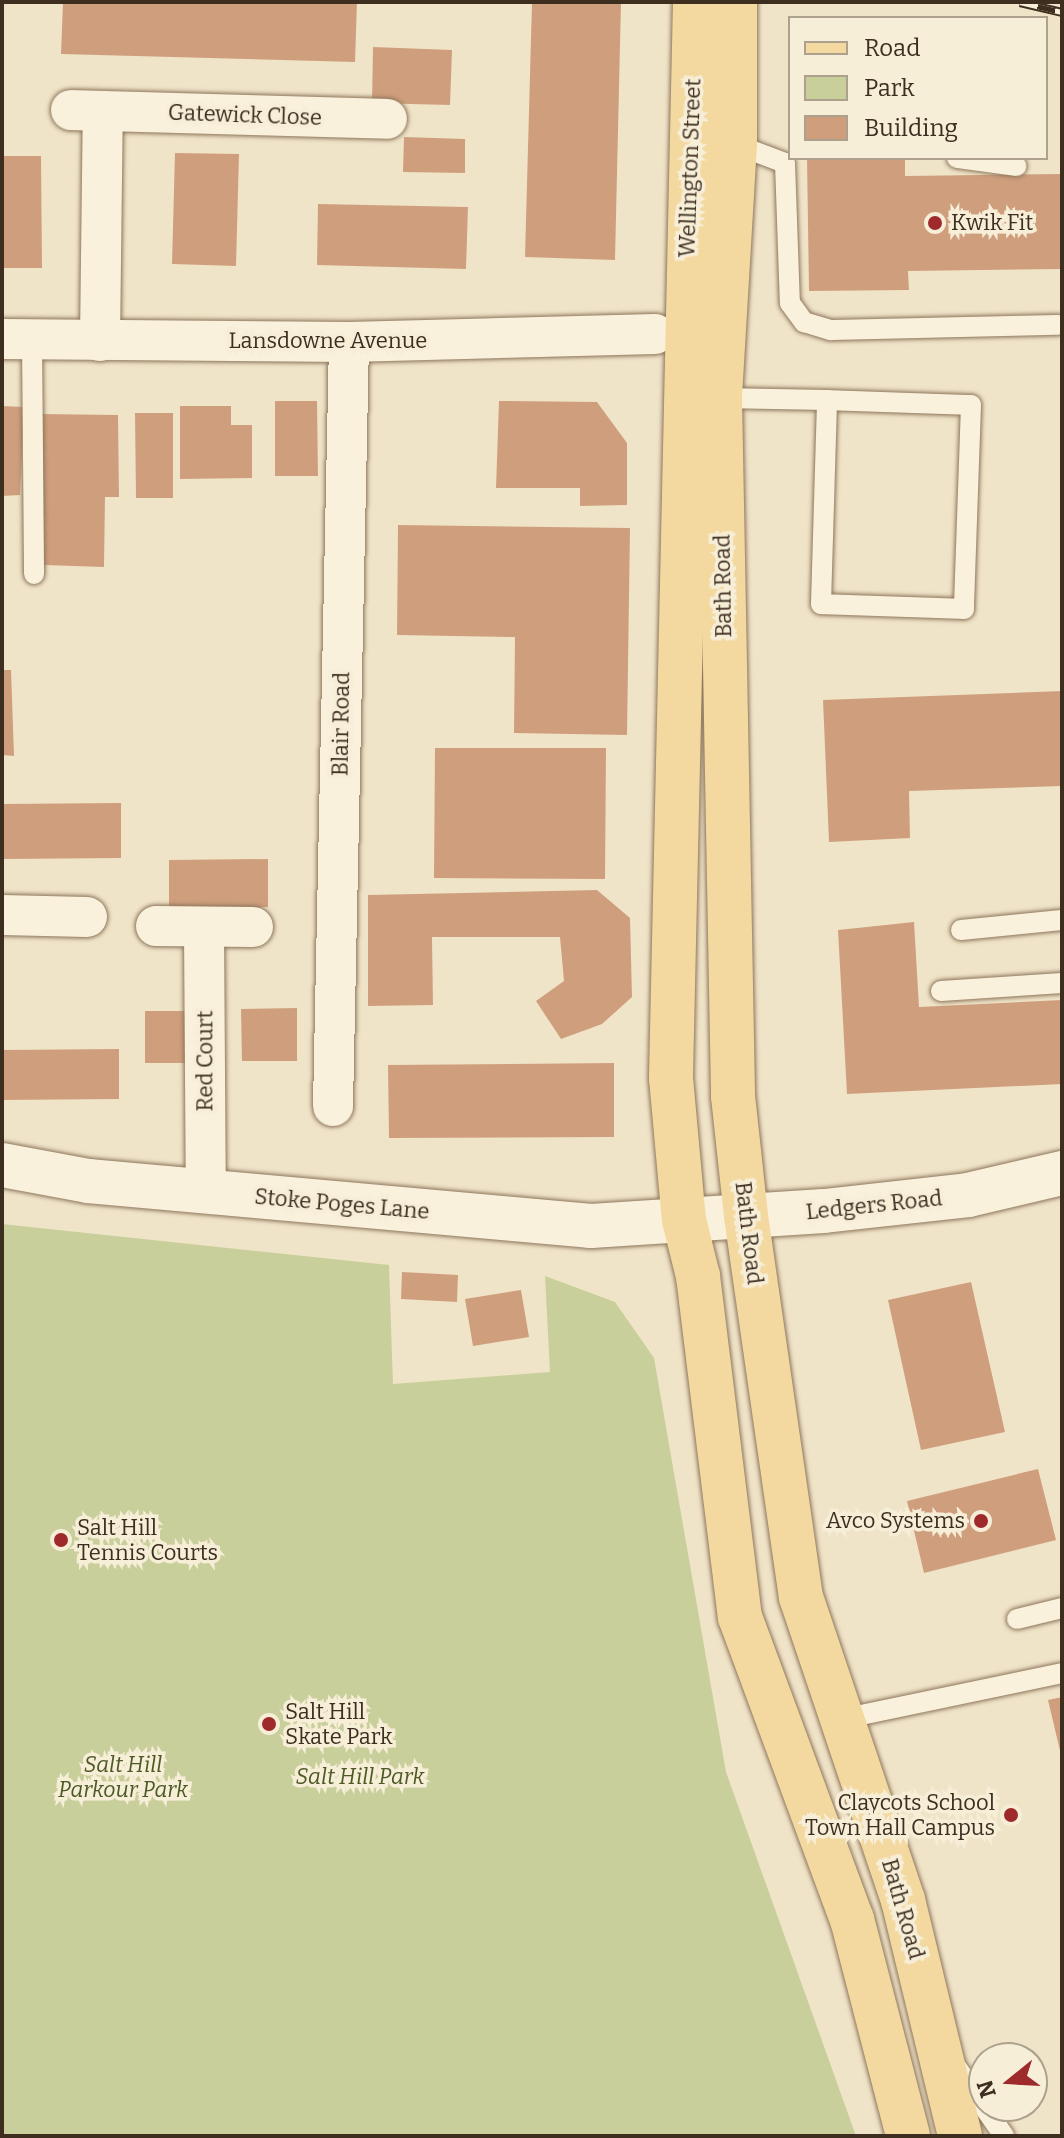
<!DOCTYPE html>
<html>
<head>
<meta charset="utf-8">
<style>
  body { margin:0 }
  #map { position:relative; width:1064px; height:2138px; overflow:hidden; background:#f0e4c8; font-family:Bitter,serif }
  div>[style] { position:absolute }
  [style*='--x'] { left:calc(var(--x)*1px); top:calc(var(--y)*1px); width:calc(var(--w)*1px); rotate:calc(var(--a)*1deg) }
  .green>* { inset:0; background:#c9cf9b }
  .building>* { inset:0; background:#cf9f7d }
  .roads { filter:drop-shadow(0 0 2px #8d765c) drop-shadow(0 0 2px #8d765c) }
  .service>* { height:20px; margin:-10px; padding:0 10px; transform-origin:10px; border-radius:10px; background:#faf1dc }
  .minor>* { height:40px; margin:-20px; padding:0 20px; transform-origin:20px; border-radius:20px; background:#faf1dc }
  .tertiary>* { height:44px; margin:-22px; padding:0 22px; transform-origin:22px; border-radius:22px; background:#faf1dc }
  .primary>* { height:44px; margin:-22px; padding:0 22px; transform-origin:22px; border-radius:22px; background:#f3d9a0 }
  .rail>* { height:9px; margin-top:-4.5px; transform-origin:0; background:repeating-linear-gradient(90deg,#f7eed8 0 18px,#3d2e20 0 36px); box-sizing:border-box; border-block:2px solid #3d2e20 }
  .dots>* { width:22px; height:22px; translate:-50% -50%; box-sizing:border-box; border:4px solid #f7eed8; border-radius:50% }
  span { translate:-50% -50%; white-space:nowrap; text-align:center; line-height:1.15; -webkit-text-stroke:7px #f7eed8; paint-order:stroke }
  .street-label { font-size:22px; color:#3d2e20 }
  .poi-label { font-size:22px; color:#3d2e20 }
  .left { translate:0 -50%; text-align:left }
  .right { translate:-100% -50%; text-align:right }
  .park-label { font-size:22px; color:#4d5a26; font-style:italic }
  .frame { position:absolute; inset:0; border:4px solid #3d2e20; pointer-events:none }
  .legend { position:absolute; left:788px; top:16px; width:260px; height:144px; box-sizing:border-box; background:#f7eed8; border:2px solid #ada18e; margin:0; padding:10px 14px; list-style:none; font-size:24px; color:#3d2e20 }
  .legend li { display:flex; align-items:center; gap:16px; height:40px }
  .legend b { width:40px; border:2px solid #ada18e }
  .north { position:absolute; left:968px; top:2042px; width:80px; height:80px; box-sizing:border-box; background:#f7eed8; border:2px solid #ada18e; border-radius:50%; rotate:252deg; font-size:22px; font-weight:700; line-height:32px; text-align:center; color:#3d2e20 }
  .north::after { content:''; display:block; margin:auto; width:28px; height:36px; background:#9e2a2b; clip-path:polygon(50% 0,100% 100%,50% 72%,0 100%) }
</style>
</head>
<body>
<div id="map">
  <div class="green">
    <div style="clip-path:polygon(2px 1224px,389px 1265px,393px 1384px,550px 1372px,545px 1276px,615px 1302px,654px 1358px,726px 1772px,856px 2136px,2px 2136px)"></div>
  </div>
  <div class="building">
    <div style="clip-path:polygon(63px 2px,357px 2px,355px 62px,61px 54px)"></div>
    <div style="clip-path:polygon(532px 2px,621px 2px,615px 260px,525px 257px)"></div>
    <div style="clip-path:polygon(373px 47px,452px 50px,450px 105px,372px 103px)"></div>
    <div style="clip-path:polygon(404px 137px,465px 139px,465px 173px,403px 172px)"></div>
    <div style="clip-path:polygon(175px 153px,239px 154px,236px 266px,172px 264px)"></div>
    <div style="clip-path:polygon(3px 156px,41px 156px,42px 268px,4px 268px)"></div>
    <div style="clip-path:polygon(807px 158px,905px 158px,905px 176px,1062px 174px,1062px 269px,908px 271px,909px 290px,809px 291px)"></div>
    <div style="clip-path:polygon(318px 204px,468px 207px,466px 269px,317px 265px)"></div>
    <div style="clip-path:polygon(275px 401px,317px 401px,318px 476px,275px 476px)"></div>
    <div style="clip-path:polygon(499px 401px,597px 402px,627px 443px,627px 505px,580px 506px,580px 488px,496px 488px)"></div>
    <div style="clip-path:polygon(2px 406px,24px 407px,20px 495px,2px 496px)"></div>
    <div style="clip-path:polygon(180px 406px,231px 406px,231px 425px,252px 425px,252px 478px,180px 479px)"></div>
    <div style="clip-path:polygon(135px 413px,173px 413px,173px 498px,136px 498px)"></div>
    <div style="clip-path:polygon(40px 414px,118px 415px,119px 497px,105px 497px,104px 567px,44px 565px)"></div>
    <div style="clip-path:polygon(398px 525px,630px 528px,627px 735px,514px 733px,515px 637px,397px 635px)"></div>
    <div style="clip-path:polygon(2px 670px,11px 670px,14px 756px,2px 755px)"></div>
    <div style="clip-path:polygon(1062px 691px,1062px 786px,909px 791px,910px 838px,829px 842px,823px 700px)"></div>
    <div style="clip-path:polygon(435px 748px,606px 748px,605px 879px,434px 878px)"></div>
    <div style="clip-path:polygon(121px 803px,121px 858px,2px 859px,2px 804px)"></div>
    <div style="clip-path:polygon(268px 859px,268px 907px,169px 908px,169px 860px)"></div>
    <div style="clip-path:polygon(597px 890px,630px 918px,632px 997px,602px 1024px,561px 1039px,536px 1001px,564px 981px,560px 937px,432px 937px,433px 1005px,368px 1006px,368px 895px)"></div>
    <div style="clip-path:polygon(914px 922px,919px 1007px,1062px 1000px,1062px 1084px,847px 1094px,838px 930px)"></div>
    <div style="clip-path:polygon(297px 1008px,297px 1061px,242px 1061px,241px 1009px)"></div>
    <div style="clip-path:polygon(145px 1011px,201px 1011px,201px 1063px,145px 1063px)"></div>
    <div style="clip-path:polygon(119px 1049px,119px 1099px,2px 1100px,2px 1050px)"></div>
    <div style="clip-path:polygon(614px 1063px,614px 1137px,389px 1138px,388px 1065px)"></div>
    <div style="clip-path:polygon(402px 1272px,458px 1275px,457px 1302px,401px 1299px)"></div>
    <div style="clip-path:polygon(971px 1282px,1005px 1432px,921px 1450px,888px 1300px)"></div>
    <div style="clip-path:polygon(521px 1290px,529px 1337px,473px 1346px,465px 1299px)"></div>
    <div style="clip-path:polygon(1038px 1469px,1056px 1540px,924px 1573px,907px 1501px)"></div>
    <div style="clip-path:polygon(1062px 1697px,1062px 1755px,1061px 1755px,1048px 1700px)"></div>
  </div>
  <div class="roads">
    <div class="service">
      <div style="--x:735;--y:144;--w:53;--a:20.8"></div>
      <div style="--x:785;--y:163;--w:140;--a:88"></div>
      <div style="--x:790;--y:303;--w:24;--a:54"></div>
      <div style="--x:804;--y:322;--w:28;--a:17"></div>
      <div style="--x:831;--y:330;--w:227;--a:-1.3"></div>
      <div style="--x:957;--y:158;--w:60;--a:7.7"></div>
      <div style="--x:32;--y:340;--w:234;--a:89.5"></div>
      <div style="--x:720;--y:398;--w:107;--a:1.1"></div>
      <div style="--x:827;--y:400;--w:144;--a:2"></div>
      <div style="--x:971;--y:405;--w:204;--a:92"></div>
      <div style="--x:964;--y:609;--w:143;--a:-178"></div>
      <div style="--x:821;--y:604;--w:204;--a:-88.3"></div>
      <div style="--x:961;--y:930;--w:101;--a:-5.7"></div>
      <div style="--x:941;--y:991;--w:121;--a:-3.8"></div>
      <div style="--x:1017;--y:1619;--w:46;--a:-13.7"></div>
      <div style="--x:842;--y:1719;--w:225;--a:-11.8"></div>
      <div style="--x:957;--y:2068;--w:83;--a:55.3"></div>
    </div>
    <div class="minor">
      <div style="--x:71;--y:110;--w:316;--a:1.6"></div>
      <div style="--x:2;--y:339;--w:347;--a:0.5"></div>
      <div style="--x:349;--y:342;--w:306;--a:-1.5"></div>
      <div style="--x:100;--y:341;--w:230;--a:-89.3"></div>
      <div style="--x:2;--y:915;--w:85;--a:1.3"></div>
      <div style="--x:156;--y:926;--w:97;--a:0.6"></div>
      <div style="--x:204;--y:930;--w:262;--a:89.6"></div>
      <div style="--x:333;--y:1106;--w:764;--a:-88.8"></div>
    </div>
    <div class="tertiary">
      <div style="--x:2;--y:1165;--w:87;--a:10.5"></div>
      <div style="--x:88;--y:1181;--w:505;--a:5.11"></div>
      <div style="--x:591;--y:1226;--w:233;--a:-3.7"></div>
      <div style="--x:824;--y:1211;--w:145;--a:-6.3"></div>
      <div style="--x:968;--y:1195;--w:97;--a:-13.2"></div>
    </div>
    <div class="primary">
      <div style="--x:695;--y:2;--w:1076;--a:91.28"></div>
      <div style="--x:671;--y:1078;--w:143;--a:84.8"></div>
      <div style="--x:684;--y:1220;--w:58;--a:76"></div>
      <div style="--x:698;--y:1276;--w:344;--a:83"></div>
      <div style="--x:740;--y:1617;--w:322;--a:69.7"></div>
      <div style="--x:852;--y:1919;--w:224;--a:75.5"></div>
      <div style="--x:735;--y:2;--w:142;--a:90"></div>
      <div style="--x:735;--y:144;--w:254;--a:93.4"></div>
      <div style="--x:720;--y:398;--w:698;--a:88.93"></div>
      <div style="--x:733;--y:1096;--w:121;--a:83.8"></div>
      <div style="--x:746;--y:1216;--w:385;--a:81.8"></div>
      <div style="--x:801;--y:1597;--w:320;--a:71.4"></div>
      <div style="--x:903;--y:1900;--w:243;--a:76.4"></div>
    </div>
  </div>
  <div class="rail">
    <div style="--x:1020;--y:2;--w:43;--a:13.4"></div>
  </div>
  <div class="dots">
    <div style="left:935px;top:223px;background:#9e2a2b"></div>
    <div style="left:981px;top:1521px;background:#9e2a2b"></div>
    <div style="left:61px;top:1540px;background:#9e2a2b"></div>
    <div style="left:269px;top:1724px;background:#9e2a2b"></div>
    <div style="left:1011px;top:1815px;background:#9e2a2b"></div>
  </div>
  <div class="street-label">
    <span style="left:245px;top:115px;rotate:2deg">Gatewick Close</span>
    <span style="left:690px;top:168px;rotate:-88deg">Wellington Street</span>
    <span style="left:328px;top:341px">Lansdowne Avenue</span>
    <span style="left:723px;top:586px;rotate:-91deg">Bath Road</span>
    <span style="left:341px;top:724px;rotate:-89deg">Blair Road</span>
    <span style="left:205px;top:1061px;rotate:-90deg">Red Court</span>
    <span style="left:342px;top:1204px;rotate:5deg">Stoke Poges Lane</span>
    <span style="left:874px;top:1205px;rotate:-6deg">Ledgers Road</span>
    <span style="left:749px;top:1233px;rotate:83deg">Bath Road</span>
    <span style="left:903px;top:1909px;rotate:74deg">Bath Road</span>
  </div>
  <div class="poi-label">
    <span class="left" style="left:951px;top:223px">Kwik Fit</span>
    <span class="right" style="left:965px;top:1521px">Avco Systems</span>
    <span class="left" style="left:77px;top:1540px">Salt Hill<br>Tennis Courts</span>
    <span class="left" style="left:285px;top:1724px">Salt Hill<br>Skate Park</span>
    <span class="right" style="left:995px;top:1815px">Claycots School<br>Town Hall Campus</span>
  </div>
  <div class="park-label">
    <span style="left:123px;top:1777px">Salt Hill<br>Parkour Park</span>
    <span style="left:360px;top:1777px">Salt Hill Park</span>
  </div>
  <div class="frame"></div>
  <ul class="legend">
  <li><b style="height:10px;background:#f3d9a0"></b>Road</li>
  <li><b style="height:22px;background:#c9cf9b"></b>Park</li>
  <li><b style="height:22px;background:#cf9f7d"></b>Building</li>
  </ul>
  <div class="north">N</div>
</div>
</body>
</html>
